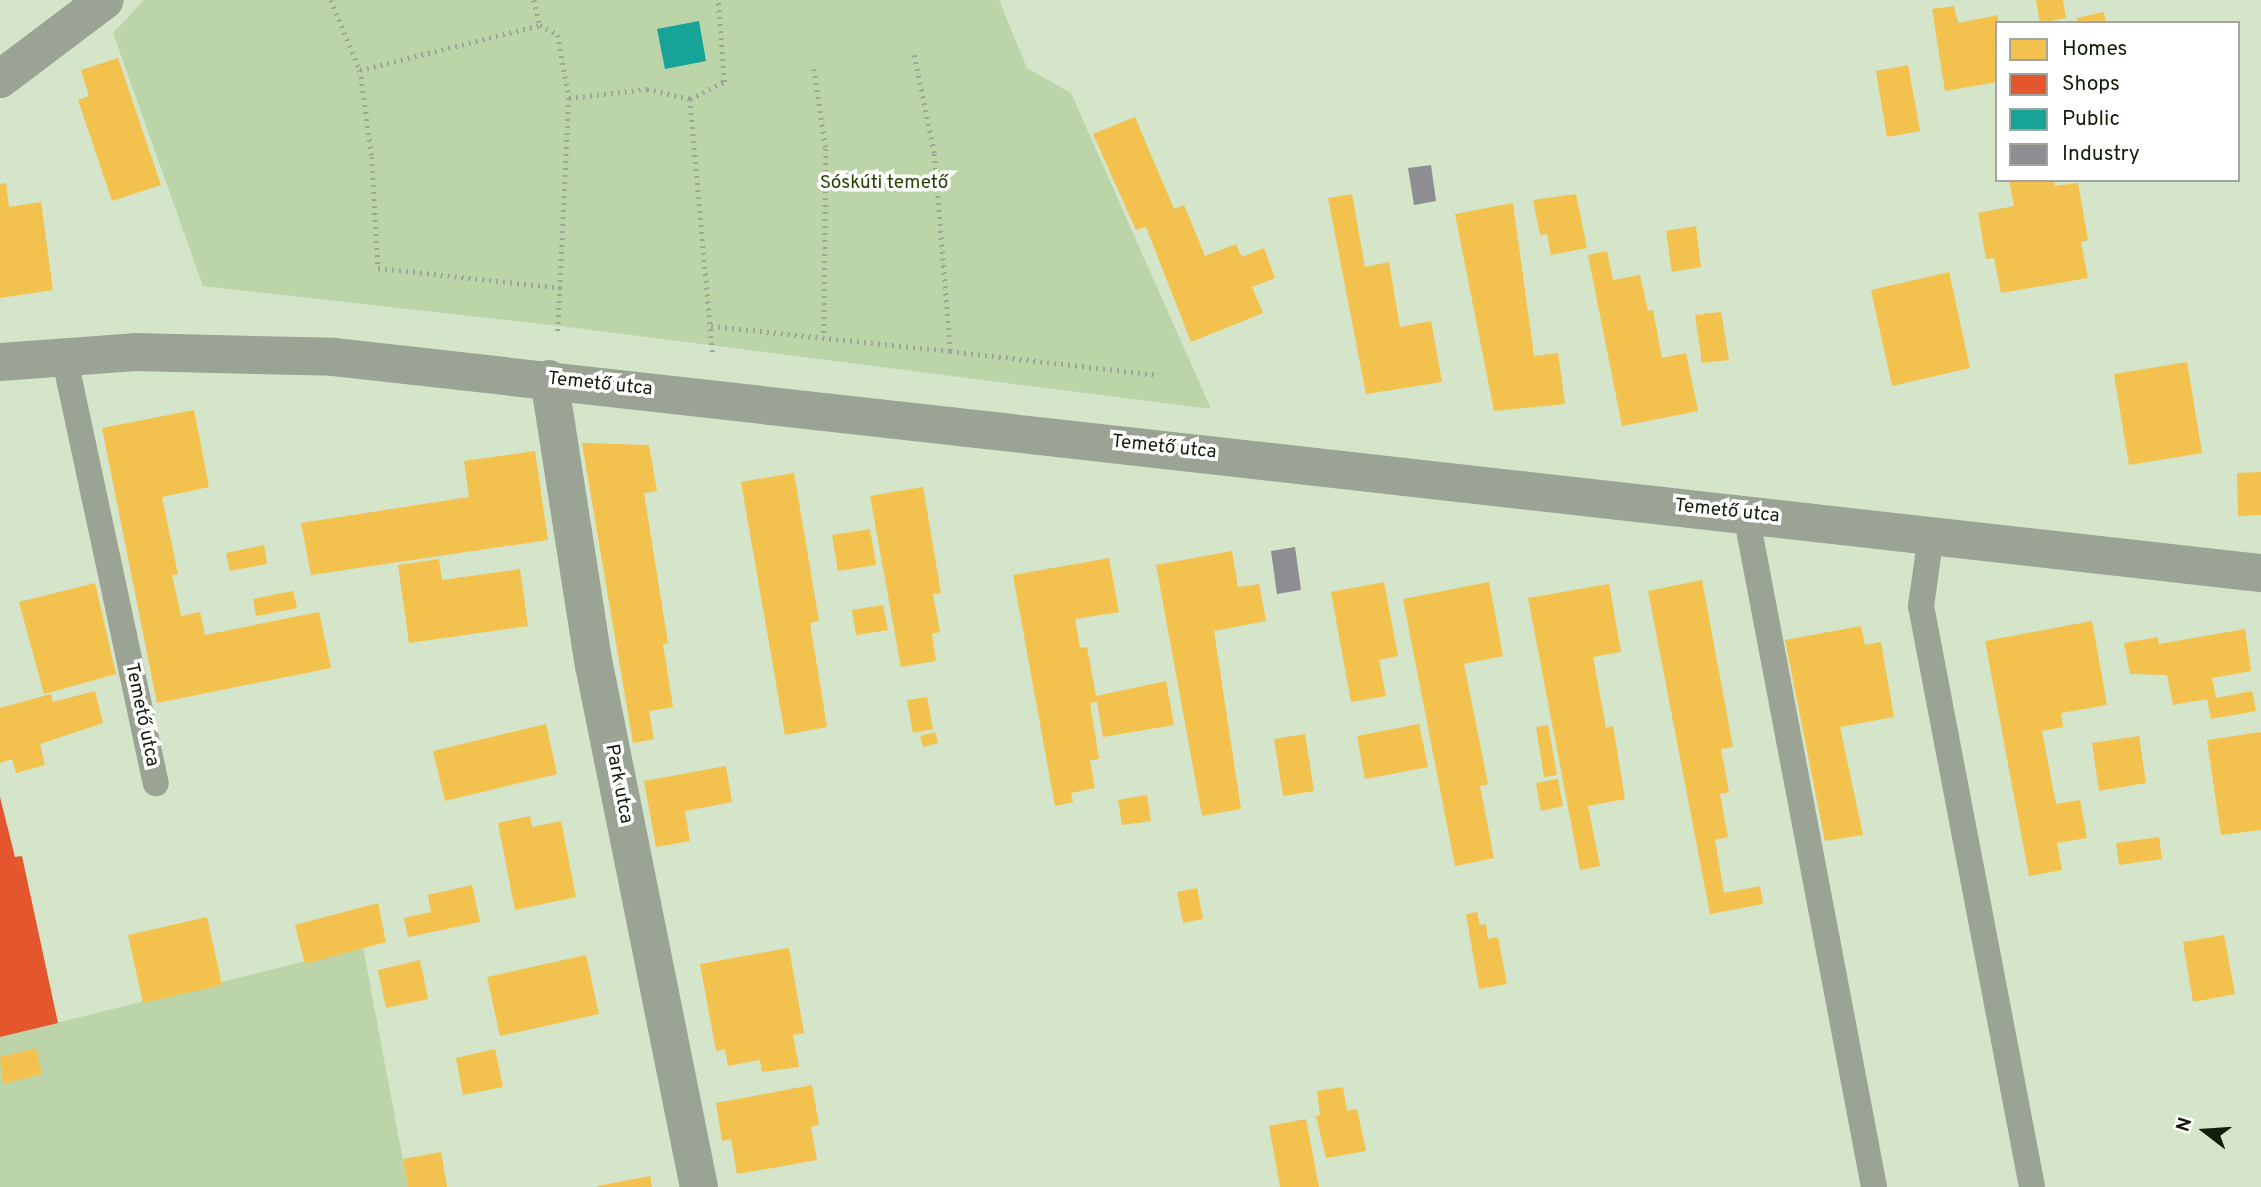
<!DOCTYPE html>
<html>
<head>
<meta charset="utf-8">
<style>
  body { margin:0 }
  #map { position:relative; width:2261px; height:1187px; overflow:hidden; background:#d5e5ca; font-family:Overpass,sans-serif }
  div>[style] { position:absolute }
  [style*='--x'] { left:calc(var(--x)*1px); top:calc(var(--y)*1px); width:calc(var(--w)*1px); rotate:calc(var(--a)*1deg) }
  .green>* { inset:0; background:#bbd5a8 }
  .homes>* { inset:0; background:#f2c14e }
  .shops>* { inset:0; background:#e4572e }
  .public>* { inset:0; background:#17a398 }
  .industry>* { inset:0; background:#8d8d92 }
  .path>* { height:4.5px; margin-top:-2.25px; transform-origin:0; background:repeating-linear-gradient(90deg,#9ea797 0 2px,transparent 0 7px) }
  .service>* { height:26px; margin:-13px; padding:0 13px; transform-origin:13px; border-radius:13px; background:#9aa394 }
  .minor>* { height:38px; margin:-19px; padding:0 19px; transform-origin:19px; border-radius:19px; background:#9aa394 }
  span { translate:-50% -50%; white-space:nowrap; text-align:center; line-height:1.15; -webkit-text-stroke:7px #fff; paint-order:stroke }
  .park-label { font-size:19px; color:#234300 }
  .street-label { font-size:19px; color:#131d0b }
  .legend { position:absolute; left:1995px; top:21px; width:245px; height:161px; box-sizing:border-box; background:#fff; border:2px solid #a1a59d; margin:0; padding:9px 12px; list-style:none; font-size:21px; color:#131d0b }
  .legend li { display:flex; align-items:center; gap:14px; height:35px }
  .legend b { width:35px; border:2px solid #a1a59d }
  .north { position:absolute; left:2170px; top:1096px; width:70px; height:70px; -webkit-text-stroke:5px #fff; paint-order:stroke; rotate:287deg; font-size:19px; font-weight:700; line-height:28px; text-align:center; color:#131d0b }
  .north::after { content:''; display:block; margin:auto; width:24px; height:32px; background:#131d0b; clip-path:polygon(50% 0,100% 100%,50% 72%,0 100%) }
</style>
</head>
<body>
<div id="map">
  <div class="green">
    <div style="clip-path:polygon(144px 0,999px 0,1027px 68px,1071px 93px,1211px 409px,560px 326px,203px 286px,113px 33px)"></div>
    <div style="clip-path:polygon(363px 947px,408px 1187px,0 1187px,0 1037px)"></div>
  </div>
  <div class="homes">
    <div style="clip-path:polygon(2036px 0,2063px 0,2066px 18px,2040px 23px)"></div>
    <div style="clip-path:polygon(1954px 6px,1958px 23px,1998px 15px,1997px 82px,1945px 91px,1932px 9px)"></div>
    <div style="clip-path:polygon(2104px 12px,2106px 23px,2078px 23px,2077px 18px)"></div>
    <div style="clip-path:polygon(118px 58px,161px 185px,112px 201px,78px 100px,89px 96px,81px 70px)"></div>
    <div style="clip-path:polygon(1908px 65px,1920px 131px,1887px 137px,1876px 71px)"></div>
    <div style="clip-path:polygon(1135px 117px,1174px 209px,1184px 205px,1205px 256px,1236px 244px,1242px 257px,1264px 248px,1275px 278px,1252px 287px,1263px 313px,1191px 342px,1146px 227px,1136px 230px,1093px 134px)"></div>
    <div style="clip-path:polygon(2009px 180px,2054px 180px,2055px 186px,2078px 183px,2088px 240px,2081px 242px,2088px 278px,2001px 293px,1994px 258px,1986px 259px,1978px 213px,2014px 206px)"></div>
    <div style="clip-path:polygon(6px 183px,9px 207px,41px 202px,53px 290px,0 298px,0 184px)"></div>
    <div style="clip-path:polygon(1352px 194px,1365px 267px,1389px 262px,1400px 327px,1431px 321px,1442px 382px,1366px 394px,1328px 198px)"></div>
    <div style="clip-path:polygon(1576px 194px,1587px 248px,1551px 255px,1547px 234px,1540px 235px,1533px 200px)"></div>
    <div style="clip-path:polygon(1513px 203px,1534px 356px,1558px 353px,1565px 404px,1494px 411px,1455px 214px)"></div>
    <div style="clip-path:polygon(1696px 226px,1701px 267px,1672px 272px,1666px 231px)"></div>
    <div style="clip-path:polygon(1607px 251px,1613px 280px,1640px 275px,1648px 311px,1653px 310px,1662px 358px,1686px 353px,1698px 411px,1622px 426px,1588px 255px)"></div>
    <div style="clip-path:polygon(1949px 272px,1970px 368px,1892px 386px,1871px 290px)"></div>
    <div style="clip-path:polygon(1721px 312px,1729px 360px,1702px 363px,1695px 315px)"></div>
    <div style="clip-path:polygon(2187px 362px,2202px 453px,2129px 465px,2114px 374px)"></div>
    <div style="clip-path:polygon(194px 410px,209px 487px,162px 497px,178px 574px,172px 575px,181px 616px,200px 612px,205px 635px,319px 612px,331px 668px,157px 703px,102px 428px)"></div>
    <div style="clip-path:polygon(582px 443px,649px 445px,657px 491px,644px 493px,668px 643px,663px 644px,673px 707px,649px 711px,654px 739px,633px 743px)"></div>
    <div style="clip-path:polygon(535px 451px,548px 540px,311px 575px,301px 523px,469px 497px,464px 461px)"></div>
    <div style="clip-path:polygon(2261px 472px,2261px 515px,2238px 516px,2237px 473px)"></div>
    <div style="clip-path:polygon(794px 473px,819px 621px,810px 623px,827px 727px,785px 735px,741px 482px)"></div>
    <div style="clip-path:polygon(923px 487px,941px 593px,933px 594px,940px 632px,932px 634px,936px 661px,901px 667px,870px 496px)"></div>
    <div style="clip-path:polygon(870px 529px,876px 565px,838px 571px,832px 535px)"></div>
    <div style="clip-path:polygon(264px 545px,267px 564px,230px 571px,226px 553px)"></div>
    <div style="clip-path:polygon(1232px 551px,1238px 587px,1259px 584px,1266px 621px,1214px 631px,1241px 809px,1202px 816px,1156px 565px)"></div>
    <div style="clip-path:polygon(1109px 558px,1119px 612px,1075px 619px,1080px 648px,1087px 647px,1096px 696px,1166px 681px,1174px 725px,1103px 737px,1097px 702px,1090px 703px,1099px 759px,1090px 760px,1095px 788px,1071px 793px,1073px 802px,1055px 806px,1013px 575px)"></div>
    <div style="clip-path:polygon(439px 559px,442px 580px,520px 569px,528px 626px,409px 643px,398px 565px)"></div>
    <div style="clip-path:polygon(1702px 580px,1733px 747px,1721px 749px,1729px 792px,1720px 794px,1728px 837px,1715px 840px,1724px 893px,1760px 886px,1763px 904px,1710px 914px,1648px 591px)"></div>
    <div style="clip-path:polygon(1384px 582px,1398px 656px,1379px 660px,1386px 696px,1351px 702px,1331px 592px)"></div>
    <div style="clip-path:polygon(1489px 582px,1503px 656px,1464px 664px,1488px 784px,1480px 786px,1494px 858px,1455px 866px,1403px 599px)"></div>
    <div style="clip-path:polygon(95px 583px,116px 674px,44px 694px,19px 602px)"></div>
    <div style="clip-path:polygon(1609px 584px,1621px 652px,1593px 657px,1606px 728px,1613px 726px,1625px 799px,1588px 806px,1600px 866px,1580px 870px,1528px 598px)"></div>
    <div style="clip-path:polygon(293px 591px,297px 608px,256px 616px,253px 599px)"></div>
    <div style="clip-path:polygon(883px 605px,888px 630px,856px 635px,852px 610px)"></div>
    <div style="clip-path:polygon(2092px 621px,2107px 705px,2061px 713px,2063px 727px,2042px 731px,2056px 804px,2080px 800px,2087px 838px,2057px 843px,2062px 870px,2029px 876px,1985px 641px)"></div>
    <div style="clip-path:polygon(1861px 626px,1865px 645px,1881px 642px,1894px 717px,1840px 727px,1863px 835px,1825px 841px,1785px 640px)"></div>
    <div style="clip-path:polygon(2245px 629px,2251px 671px,2212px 678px,2216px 698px,2252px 691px,2256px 711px,2211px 719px,2207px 699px,2173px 705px,2167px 675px,2130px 674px,2124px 643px,2158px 637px,2159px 644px)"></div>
    <div style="clip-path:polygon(95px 691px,103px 723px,40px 744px,45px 765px,16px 773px,12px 759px,0 763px,0 708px,51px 694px,53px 702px)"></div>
    <div style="clip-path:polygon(927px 697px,933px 729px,913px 733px,907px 700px)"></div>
    <div style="clip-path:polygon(546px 724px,557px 774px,445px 801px,433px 751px)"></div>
    <div style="clip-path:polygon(1419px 724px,1428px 767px,1365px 779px,1357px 736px)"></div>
    <div style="clip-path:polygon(1548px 725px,1557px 775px,1544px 777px,1536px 727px)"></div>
    <div style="clip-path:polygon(935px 732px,938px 743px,923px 747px,920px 736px)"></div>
    <div style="clip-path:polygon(2261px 732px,2261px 830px,2221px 835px,2207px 740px)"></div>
    <div style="clip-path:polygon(1305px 734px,1314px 791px,1283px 796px,1274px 739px)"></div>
    <div style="clip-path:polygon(2139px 736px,2146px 783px,2099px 791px,2092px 743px)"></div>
    <div style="clip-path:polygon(726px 766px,732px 802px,685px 811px,690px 841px,656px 847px,644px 781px)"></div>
    <div style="clip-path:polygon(1558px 779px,1563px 806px,1541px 811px,1536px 783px)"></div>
    <div style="clip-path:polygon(1147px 795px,1151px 821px,1122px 825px,1118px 800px)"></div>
    <div style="clip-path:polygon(530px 816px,532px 827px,561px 821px,576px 897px,515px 910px,498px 823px)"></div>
    <div style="clip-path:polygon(2159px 837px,2162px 859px,2119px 865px,2116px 843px)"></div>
    <div style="clip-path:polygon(472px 885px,480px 922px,408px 937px,404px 918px,431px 912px,428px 895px)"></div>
    <div style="clip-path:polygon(1197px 888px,1203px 919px,1183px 923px,1177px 892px)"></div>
    <div style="clip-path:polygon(378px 903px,386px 942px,305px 964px,295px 925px)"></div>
    <div style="clip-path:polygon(1477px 912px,1480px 925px,1486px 924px,1488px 939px,1498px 937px,1507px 984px,1479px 989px,1466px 914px)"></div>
    <div style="clip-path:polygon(207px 917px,222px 985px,143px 1003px,128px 935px)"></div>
    <div style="clip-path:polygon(2224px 935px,2235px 994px,2193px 1002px,2183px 942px)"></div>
    <div style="clip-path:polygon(789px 948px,804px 1033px,793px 1035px,799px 1067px,762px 1072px,760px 1060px,728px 1066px,725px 1049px,716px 1051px,700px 964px)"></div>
    <div style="clip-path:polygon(586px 955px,599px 1014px,500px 1036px,487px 977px)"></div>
    <div style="clip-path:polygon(420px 960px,428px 999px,386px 1008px,378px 970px)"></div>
    <div style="clip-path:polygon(36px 1048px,42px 1074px,3px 1084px,0 1057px)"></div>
    <div style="clip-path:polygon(495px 1049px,503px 1087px,463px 1095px,456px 1058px)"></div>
    <div style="clip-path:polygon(812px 1085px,819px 1125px,811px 1127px,817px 1160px,737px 1174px,731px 1139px,722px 1141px,716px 1103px)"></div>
    <div style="clip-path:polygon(1343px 1087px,1347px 1111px,1357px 1109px,1366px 1151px,1326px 1158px,1316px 1116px,1320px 1115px,1317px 1091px)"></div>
    <div style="clip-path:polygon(1306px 1119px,1319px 1187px,1280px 1187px,1269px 1126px)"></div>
    <div style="clip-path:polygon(441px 1152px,447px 1187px,408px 1187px,403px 1159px)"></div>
    <div style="clip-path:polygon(650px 1176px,652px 1187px,597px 1187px,597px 1186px)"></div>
  </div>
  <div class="shops">
    <div style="clip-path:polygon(0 797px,15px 857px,22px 856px,58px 1023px,0 1037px)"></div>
  </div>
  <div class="public">
    <div style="clip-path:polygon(699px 21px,706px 61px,665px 69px,657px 29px)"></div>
  </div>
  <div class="industry">
    <div style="clip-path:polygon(1431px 165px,1436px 201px,1414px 205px,1408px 168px)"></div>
    <div style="clip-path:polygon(1295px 547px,1301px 590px,1277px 594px,1271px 551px)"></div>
  </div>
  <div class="path">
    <div style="--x:331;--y:0;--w:76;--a:67.5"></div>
    <div style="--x:360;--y:70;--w:186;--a:-14"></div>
    <div style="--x:540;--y:25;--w:21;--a:29"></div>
    <div style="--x:558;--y:35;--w:64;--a:80.1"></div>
    <div style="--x:569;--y:98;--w:237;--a:92.7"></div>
    <div style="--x:534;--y:0;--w:26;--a:77"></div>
    <div style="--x:814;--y:69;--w:81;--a:81.5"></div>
    <div style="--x:826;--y:149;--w:189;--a:90.6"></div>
    <div style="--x:360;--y:70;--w:88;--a:82.1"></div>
    <div style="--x:372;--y:157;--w:111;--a:86.9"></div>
    <div style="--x:378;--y:268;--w:184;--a:6.2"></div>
    <div style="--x:569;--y:98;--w:79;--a:-6.6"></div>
    <div style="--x:647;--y:89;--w:44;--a:13.1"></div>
    <div style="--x:690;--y:99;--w:38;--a:-27"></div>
    <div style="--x:724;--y:82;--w:82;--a:-94.2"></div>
    <div style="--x:690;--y:99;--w:257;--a:84.9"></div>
    <div style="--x:711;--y:326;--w:240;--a:6"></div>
    <div style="--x:950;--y:351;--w:199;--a:-94.6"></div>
    <div style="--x:934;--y:153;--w:105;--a:-101.5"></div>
    <div style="--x:950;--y:351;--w:207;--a:6.6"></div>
  </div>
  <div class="service">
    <div style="--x:65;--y:360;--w:433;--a:77.9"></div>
    <div style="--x:1746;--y:514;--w:685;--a:79.23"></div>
    <div style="--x:1931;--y:535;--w:72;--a:98"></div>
    <div style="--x:1921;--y:606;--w:592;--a:79.18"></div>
  </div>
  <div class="minor">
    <div style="--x:0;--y:79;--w:131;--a:-37"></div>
    <div style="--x:0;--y:362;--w:135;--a:-4.2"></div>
    <div style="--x:135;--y:352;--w:199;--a:1.4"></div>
    <div style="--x:334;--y:357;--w:1939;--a:6.4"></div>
    <div style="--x:549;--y:379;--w:290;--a:81.1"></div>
    <div style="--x:594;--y:665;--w:532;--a:78.63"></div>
  </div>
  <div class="park-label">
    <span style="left:884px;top:184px">Sóskúti temető</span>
  </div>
  <div class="street-label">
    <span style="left:600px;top:385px;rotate:6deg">Temető utca</span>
    <span style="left:1164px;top:448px;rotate:6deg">Temető utca</span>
    <span style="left:1727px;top:512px;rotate:6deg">Temető utca</span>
    <span style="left:141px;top:715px;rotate:78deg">Temető utca</span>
    <span style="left:618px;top:784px;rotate:79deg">Park utca</span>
  </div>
  <ul class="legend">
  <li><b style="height:19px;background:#f2c14e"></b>Homes</li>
  <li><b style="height:19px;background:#e4572e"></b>Shops</li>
  <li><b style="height:19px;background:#17a398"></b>Public</li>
  <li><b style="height:19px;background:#8d8d92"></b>Industry</li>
  </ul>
  <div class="north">N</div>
</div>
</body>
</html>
